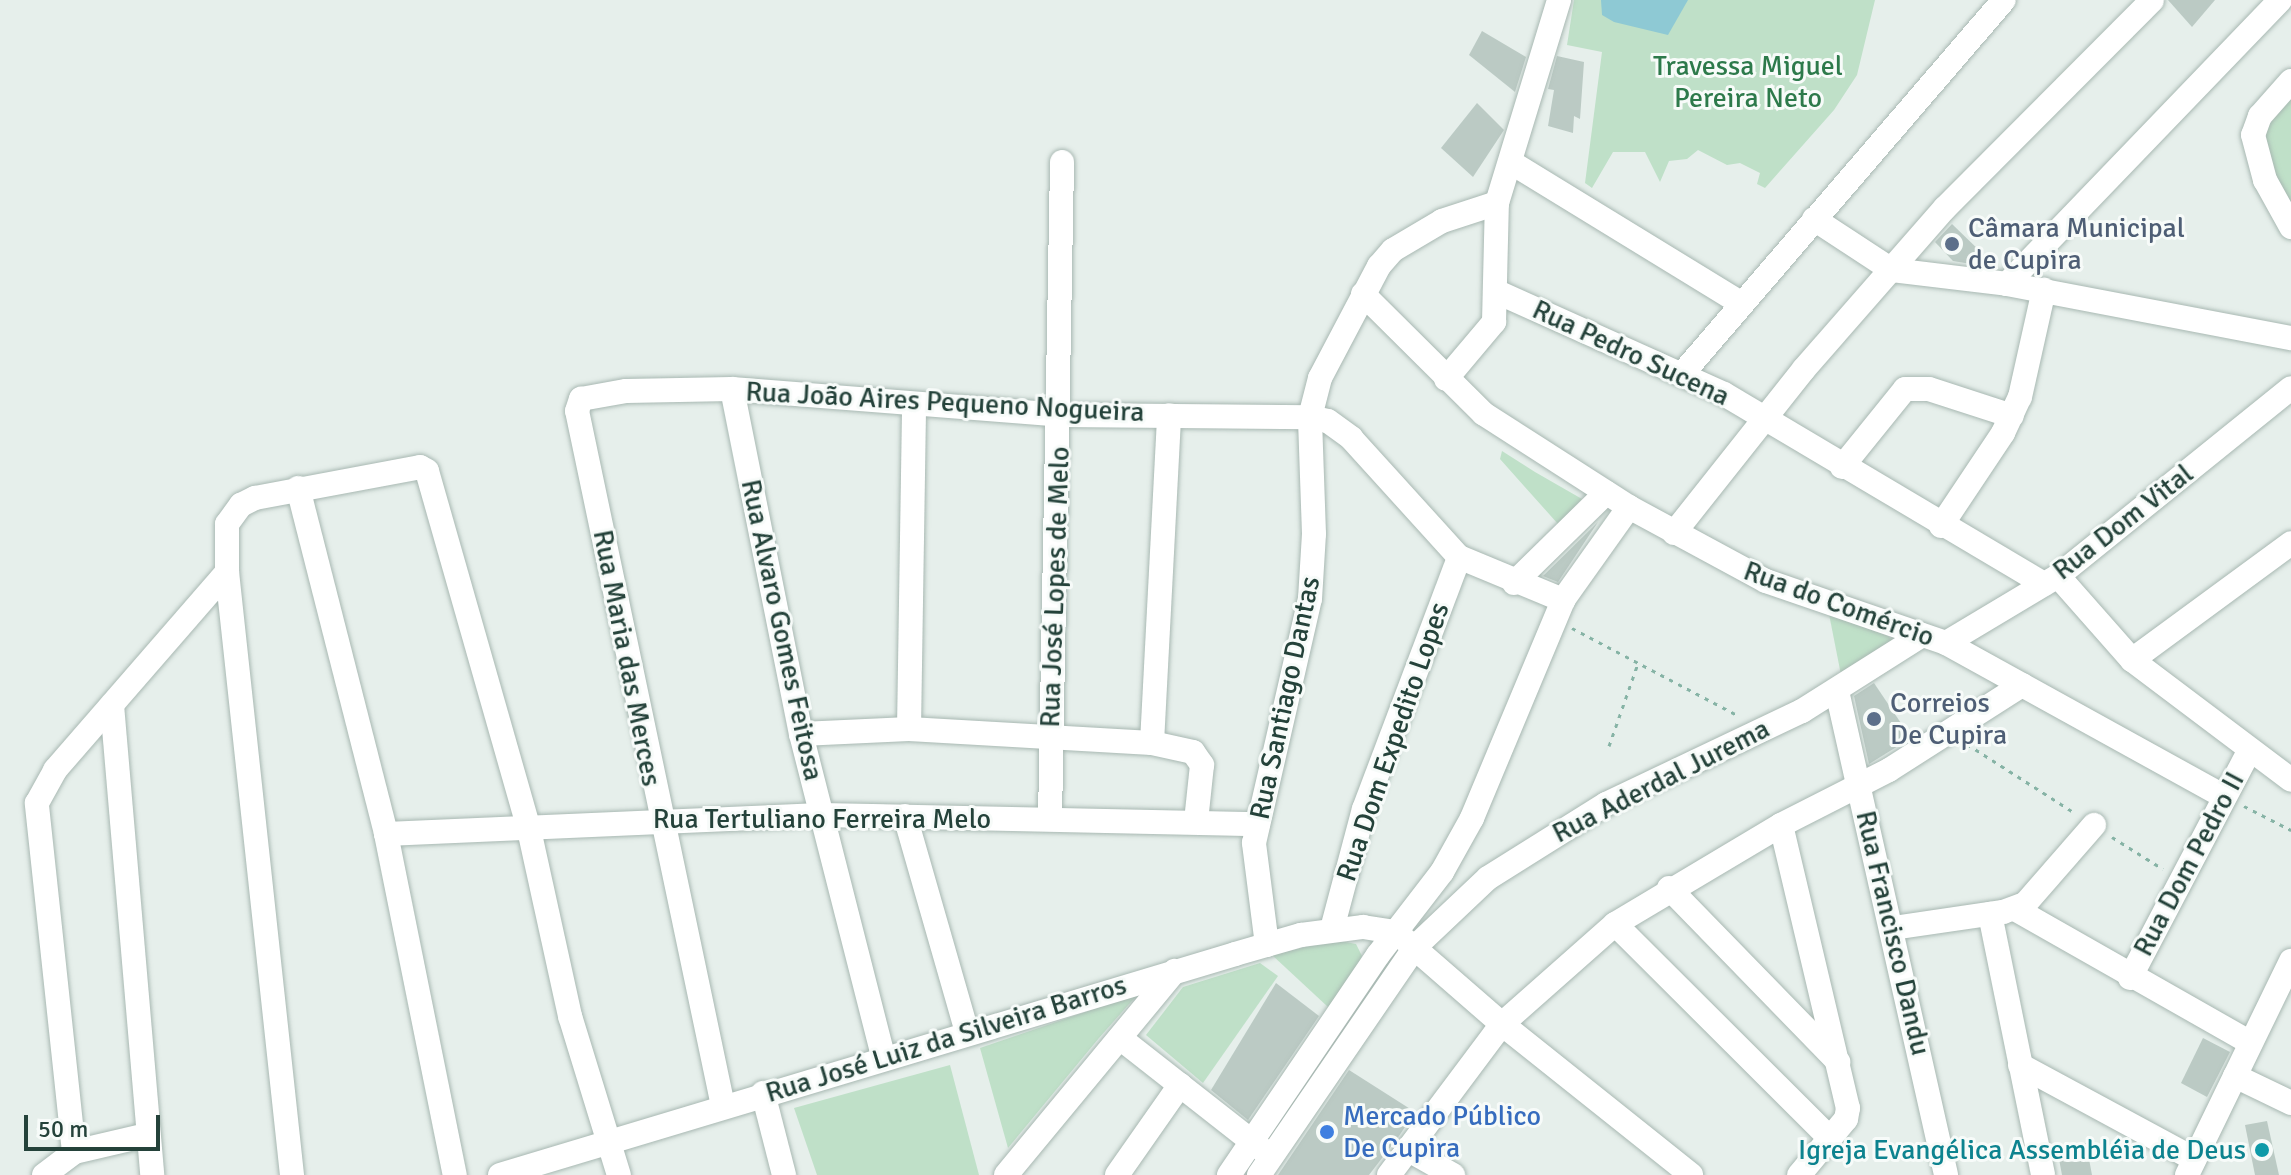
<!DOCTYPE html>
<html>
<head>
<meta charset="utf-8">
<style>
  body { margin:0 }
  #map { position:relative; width:2291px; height:1175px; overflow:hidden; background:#e6efeb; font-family:Signika,sans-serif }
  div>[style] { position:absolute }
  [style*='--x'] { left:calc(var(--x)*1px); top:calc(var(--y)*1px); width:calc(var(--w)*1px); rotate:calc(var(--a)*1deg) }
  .green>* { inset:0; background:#bfe0c8 }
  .water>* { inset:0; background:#8ec9d4 }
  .building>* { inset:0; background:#bbcac4 }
  .path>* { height:3px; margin-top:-1.5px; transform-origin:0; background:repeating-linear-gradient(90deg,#86b3a5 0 4px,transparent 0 10px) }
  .roads { filter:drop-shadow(0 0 2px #a8b8b2) drop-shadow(0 0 2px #a8b8b2) }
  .minor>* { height:24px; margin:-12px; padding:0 12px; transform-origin:12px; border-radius:12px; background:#fff }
  .dots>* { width:22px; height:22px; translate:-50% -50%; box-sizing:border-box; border:4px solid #f7fbf9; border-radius:50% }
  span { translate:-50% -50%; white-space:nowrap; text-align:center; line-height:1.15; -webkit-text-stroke:6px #f7fbf9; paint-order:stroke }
  .park-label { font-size:28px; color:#2d7a4b }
  .service-label { font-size:28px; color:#4e5e75 }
  .left { translate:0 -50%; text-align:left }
  .street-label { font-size:28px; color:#24423a }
  .shop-label { font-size:28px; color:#366cbe }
  .culture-label { font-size:28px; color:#0d838f }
  .right { translate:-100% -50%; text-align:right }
  .scale { position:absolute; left:24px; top:1115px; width:136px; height:36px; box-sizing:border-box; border:4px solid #24423a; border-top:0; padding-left:10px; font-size:24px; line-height:28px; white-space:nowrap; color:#24423a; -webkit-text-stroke:6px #f7fbf9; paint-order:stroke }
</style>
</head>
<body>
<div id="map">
  <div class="green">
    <div style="clip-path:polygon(1574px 0,1875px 0,1857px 75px,1834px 110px,1765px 188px,1757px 184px,1760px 173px,1740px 163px,1727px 165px,1698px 150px,1687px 159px,1669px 161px,1660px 182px,1645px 152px,1613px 152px,1592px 188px,1585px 183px,1602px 52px,1567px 45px)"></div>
    <div style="clip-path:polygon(2291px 95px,2291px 219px,2258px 135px)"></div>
    <div style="clip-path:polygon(1502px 451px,1535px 472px,1582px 499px,1558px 524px,1500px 459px)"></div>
    <div style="clip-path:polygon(1829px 614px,1888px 636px,1893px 641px,1842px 680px)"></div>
    <div style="clip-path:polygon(1335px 940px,1356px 944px,1362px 956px,1354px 976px,1328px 1007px,1272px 955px)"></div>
    <div style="clip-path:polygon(1260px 963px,1278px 976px,1203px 1083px,1146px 1035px,1183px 987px)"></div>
    <div style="clip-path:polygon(1138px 994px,1099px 1038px,1008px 1148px,980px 1048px)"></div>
    <div style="clip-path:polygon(950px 1065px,979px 1175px,817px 1175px,794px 1108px)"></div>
  </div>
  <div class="water">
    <div style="clip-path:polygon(1601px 0,1688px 0,1668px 35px,1614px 22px,1602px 15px)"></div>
  </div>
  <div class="building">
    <div style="clip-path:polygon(2168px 0,2215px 0,2192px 27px)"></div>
    <div style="clip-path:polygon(1482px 31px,1526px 57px,1515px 92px,1469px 55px)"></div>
    <div style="clip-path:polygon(1557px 56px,1584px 62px,1580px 119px,1574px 116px,1573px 133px,1548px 126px,1554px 90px,1548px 89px)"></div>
    <div style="clip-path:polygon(1477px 103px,1504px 130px,1473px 177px,1441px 148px)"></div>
    <div style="clip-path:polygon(1952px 224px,1985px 256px,1977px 265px,1953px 261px,1935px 242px)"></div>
    <div style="clip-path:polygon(1598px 522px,1558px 582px,1543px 576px)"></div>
    <div style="clip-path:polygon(1874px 683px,1911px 738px,1869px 764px,1854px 696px)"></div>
    <div style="clip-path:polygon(1276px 983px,1319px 1016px,1248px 1120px,1211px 1090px)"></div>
    <div style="clip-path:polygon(2203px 1038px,2230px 1052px,2207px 1097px,2181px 1083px)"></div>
    <div style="clip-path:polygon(1349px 1070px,1415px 1112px,1399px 1136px,1369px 1175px,1278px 1175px)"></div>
    <div style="clip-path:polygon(2267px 1121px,2279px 1175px,2255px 1175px,2245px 1125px)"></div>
    <div style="clip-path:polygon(2086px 1143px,2092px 1175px,2062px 1175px,2057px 1148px)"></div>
  </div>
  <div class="path">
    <div style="--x:1572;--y:628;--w:189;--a:27.8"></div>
    <div style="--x:1967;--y:744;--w:128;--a:32.6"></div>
    <div style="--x:1609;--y:746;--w:88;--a:-70.7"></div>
    <div style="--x:2244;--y:806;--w:53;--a:27.1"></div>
    <div style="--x:2112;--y:837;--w:60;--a:32.1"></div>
  </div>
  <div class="roads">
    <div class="minor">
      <div style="--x:2291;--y:81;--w:47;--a:131.5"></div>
      <div style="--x:2260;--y:116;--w:20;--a:110"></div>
      <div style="--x:2253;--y:135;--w:47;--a:75.1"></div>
      <div style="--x:2265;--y:180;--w:54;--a:61"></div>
      <div style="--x:1512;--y:163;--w:270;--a:31.5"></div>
      <div style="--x:1814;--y:219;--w:93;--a:33.2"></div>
      <div style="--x:1892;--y:270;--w:116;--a:6.9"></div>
      <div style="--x:2007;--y:284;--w:289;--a:10.8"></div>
      <div style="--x:2007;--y:284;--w:394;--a:-46.1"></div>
      <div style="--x:1495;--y:291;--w:251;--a:24.2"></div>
      <div style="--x:1724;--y:394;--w:372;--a:30.7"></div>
      <div style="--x:1363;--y:294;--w:170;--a:44.8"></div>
      <div style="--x:1484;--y:414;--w:172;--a:32.7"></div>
      <div style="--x:1629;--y:507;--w:156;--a:28.4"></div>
      <div style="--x:1766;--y:581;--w:190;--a:19"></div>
      <div style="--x:1946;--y:643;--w:316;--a:28.9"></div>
      <div style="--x:1683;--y:373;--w:492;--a:-49.3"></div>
      <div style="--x:1446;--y:379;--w:75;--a:-49.9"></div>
      <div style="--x:1494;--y:322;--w:119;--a:-88.6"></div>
      <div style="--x:1497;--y:203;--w:212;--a:-73"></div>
      <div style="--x:732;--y:389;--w:352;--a:78.7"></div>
      <div style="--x:801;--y:734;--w:332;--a:75.7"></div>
      <div style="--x:1842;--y:467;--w:100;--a:-51.1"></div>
      <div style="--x:1905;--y:389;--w:24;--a:0"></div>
      <div style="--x:1929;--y:389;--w:87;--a:18"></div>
      <div style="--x:298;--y:488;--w:357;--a:75.7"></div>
      <div style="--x:386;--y:834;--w:348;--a:78.6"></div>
      <div style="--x:1941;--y:526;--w:112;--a:-56.3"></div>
      <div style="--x:2003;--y:433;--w:40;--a:-65"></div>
      <div style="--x:2020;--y:397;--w:110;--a:-77.4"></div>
      <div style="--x:1674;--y:533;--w:209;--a:-51.6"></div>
      <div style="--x:1804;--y:369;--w:214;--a:-48.8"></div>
      <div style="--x:1945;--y:208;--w:293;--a:-45.1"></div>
      <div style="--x:2058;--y:576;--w:112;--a:48.6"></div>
      <div style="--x:2132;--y:660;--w:199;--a:37"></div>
      <div style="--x:1514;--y:583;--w:129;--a:-44.4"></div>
      <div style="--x:1946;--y:643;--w:131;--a:-30.9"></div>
      <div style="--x:2058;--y:576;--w:299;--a:-38.9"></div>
      <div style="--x:2132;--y:660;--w:197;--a:-36.3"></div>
      <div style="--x:1837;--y:691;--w:496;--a:77.3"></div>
      <div style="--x:112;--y:705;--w:472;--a:85.1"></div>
      <div style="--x:909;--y:729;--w:324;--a:-89.1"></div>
      <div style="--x:801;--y:734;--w:108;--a:-2.7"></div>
      <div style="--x:909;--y:729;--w:243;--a:3.3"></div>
      <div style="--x:1152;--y:743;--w:42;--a:12.4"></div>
      <div style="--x:1193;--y:752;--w:16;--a:55"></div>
      <div style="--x:1202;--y:765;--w:56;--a:96.1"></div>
      <div style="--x:1152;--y:743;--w:328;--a:-87"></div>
      <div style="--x:905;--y:816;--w:225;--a:74"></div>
      <div style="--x:1050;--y:819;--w:657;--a:-88.95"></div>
      <div style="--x:1781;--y:825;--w:291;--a:76.7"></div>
      <div style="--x:1848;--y:1108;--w:11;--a:100"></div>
      <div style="--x:1846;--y:1119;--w:73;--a:130"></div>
      <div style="--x:386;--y:834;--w:435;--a:-2.5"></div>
      <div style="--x:821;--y:815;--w:437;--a:1.2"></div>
      <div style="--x:1669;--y:888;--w:243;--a:45.8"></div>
      <div style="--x:2015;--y:909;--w:271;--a:29.6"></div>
      <div style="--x:1990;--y:914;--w:266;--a:78.5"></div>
      <div style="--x:1615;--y:924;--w:303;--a:44.9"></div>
      <div style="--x:1893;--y:928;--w:111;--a:-8.3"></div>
      <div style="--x:2003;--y:912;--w:23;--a:-20"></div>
      <div style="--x:2025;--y:904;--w:105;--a:-48.9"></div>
      <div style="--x:1332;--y:929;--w:124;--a:-75.1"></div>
      <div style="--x:1364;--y:809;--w:269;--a:-69.3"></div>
      <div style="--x:1267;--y:945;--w:103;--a:-97.3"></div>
      <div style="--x:1254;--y:843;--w:250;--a:-77.1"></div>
      <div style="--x:1310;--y:599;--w:65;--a:-86.5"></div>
      <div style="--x:1314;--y:534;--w:117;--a:-92"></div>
      <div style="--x:1310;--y:417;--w:40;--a:-75.6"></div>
      <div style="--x:1320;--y:378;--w:127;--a:-62.2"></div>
      <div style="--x:1379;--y:266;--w:21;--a:-49"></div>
      <div style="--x:1393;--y:250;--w:57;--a:-30.6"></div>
      <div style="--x:1442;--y:221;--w:58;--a:-18.1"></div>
      <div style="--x:2130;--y:978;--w:256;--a:-62.3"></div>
      <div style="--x:1120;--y:1038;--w:182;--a:38.1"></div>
      <div style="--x:2020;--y:1065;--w:198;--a:28.4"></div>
      <div style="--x:2235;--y:1076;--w:62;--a:25.7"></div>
      <div style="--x:763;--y:1093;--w:85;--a:75.6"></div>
      <div style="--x:723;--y:1106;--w:710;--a:-101.86"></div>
      <div style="--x:577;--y:411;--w:13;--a:-72"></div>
      <div style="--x:581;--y:399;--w:46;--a:-10.1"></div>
      <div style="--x:626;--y:391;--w:106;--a:-1.1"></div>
      <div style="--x:732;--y:389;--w:330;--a:4.5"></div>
      <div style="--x:1061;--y:415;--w:249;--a:0.5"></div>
      <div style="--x:1310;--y:417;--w:18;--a:13"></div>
      <div style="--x:1328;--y:421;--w:29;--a:36"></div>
      <div style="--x:1351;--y:438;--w:161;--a:47.8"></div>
      <div style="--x:1459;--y:557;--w:113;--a:22.5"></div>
      <div style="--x:1407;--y:1149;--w:53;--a:29.5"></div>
      <div style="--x:74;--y:1152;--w:351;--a:-96.1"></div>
      <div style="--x:37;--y:803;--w:38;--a:-61"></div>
      <div style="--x:55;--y:770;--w:262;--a:-49"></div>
      <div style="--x:44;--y:1175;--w:38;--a:-37"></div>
      <div style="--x:74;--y:1152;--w:75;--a:-13.1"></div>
      <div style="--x:292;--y:1175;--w:606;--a:-96.15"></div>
      <div style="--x:227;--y:572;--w:48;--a:-90"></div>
      <div style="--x:227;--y:524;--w:24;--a:-54"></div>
      <div style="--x:241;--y:505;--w:16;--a:-27"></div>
      <div style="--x:255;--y:498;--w:168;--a:-10.6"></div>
      <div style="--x:420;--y:467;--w:8;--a:30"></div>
      <div style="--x:427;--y:471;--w:368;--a:74.1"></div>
      <div style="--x:528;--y:825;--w:196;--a:77.6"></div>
      <div style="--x:570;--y:1016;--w:166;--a:72.9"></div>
      <div style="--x:500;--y:1175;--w:768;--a:-16.73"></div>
      <div style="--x:1235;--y:954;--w:69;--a:-16.1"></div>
      <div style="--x:1301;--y:935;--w:63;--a:-7.4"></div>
      <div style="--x:1363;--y:927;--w:33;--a:9"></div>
      <div style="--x:1396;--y:932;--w:140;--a:41"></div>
      <div style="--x:1502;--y:1024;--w:242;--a:38.6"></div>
      <div style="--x:1006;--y:1175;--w:265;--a:-50.4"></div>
      <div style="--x:1117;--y:1175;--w:110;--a:-55"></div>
      <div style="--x:1229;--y:1175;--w:266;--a:-55.9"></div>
      <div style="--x:1378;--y:955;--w:105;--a:-52.4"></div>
      <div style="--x:1442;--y:872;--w:62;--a:-60.9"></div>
      <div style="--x:1472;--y:818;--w:236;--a:-67.3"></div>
      <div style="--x:1563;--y:600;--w:114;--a:-54.6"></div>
      <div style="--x:1259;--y:1175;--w:276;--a:-55.6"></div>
      <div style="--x:1415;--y:947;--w:100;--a:-43.4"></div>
      <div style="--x:1488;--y:878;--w:139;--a:-32.1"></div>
      <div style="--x:1606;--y:804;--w:217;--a:-25.4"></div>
      <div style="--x:1802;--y:711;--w:142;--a:-32.3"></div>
      <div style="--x:1389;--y:1175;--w:189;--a:-53.2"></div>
      <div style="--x:1502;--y:1024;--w:151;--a:-41.5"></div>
      <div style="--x:1615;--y:924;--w:193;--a:-30.8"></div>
      <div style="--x:1781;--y:825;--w:121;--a:-27"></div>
      <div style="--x:1889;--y:770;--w:158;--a:-32.6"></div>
      <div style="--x:2187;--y:1175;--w:238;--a:-64.1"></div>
    </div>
  </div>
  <div class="dots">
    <div style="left:1952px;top:244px;background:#5c6f8a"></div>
    <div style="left:1874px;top:719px;background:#5c6f8a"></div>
    <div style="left:1327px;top:1132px;background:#3f7fe0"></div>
    <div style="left:2262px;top:1150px;background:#0f9aa8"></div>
  </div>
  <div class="park-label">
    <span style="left:1748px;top:82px">Travessa Miguel<br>Pereira Neto</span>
  </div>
  <div class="service-label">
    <span class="left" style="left:1968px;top:244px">Câmara Municipal<br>de Cupira</span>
    <span class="left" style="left:1890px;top:719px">Correios<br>De Cupira</span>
  </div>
  <div class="street-label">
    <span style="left:1631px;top:353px;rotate:25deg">Rua Pedro Sucena</span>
    <span style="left:945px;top:402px;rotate:3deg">Rua João Aires Pequeno Nogueira</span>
    <span style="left:2123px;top:522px;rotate:-38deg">Rua Dom Vital</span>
    <span style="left:1055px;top:587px;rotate:-88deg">Rua José Lopes de Melo</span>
    <span style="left:1839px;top:604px;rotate:20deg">Rua do Comércio</span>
    <span style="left:782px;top:630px;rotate:78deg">Rua Alvaro Gomes Feitosa</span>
    <span style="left:627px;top:658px;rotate:79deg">Rua Maria das Merces</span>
    <span style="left:1285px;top:698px;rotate:-78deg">Rua Santiago Dantas</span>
    <span style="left:1393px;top:742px;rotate:-71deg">Rua Dom Expedito Lopes</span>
    <span style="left:1661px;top:781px;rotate:-27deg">Rua Aderdal Jurema</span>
    <span style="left:822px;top:819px">Rua Tertuliano Ferreira Melo</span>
    <span style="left:2189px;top:864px;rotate:-62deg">Rua Dom Pedro II</span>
    <span style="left:1893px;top:933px;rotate:77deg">Rua Francisco Dandu</span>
    <span style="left:946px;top:1039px;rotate:-17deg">Rua José Luiz da Silveira Barros</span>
  </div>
  <div class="shop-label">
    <span class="left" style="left:1343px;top:1132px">Mercado Público<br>De Cupira</span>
  </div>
  <div class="culture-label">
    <span class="right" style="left:2246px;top:1150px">Igreja Evangélica Assembléia de Deus</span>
  </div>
  <div class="scale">50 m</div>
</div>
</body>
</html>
